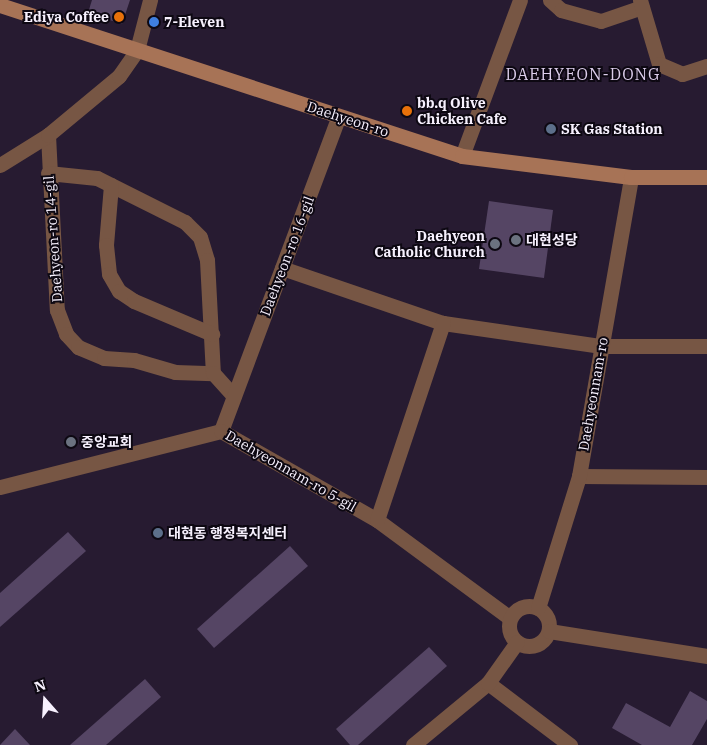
<!DOCTYPE html>
<html>
<head>
<meta charset="utf-8">
<style>
  body { margin:0 }
  #map { position:relative; width:707px; height:745px; overflow:hidden; background:#271b31; font-family:"IBM Plex Serif","Noto Sans KR",serif }
  div>[style] { position:absolute }
  [style*='--x'] { left:calc(var(--x)*1px); top:calc(var(--y)*1px); width:calc(var(--w)*1px); rotate:calc(var(--a)*1deg) }
  .building>* { inset:0; background:#554564 }
  .street>* { height:15px; margin:-7.5px; padding:0 7.5px; transform-origin:7.5px; border-radius:7.5px; background:#775644 }
  .street>.ring { margin:-7.5px; padding:0; box-sizing:content-box; background:none; border:15px solid #775644; border-radius:50% }
  .secondary>* { height:15px; margin:-7.5px; padding:0 7.5px; transform-origin:7.5px; border-radius:7.5px; background:#a77356 }
  .dots>* { width:14px; height:14px; translate:-50% -50%; box-sizing:border-box; border:2px solid #0d0812; border-radius:50% }
  span { translate:-50% -50%; white-space:nowrap; text-align:center; line-height:1.15; -webkit-text-stroke:4px #0d0812; paint-order:stroke }
  .poi-label { font-size:14px; color:#f7f1fe; font-weight:700 }
  .right { translate:-100% -50%; text-align:right }
  .left { translate:0 -50%; text-align:left }
  .street-label { font-size:14px; color:#f7f1fe }
  .quarter-label { font-size:16px; color:#ddceec; letter-spacing:1px }
  .north { position:absolute; left:20px; top:675px; width:50px; height:50px; -webkit-text-stroke:4px #0d0812; paint-order:stroke; rotate:341deg; font-size:14px; font-weight:700; line-height:20px; text-align:center; color:#f7f1fe }
  .north::after { content:''; display:block; margin:auto; width:18px; height:22px; background:#f7f1fe; clip-path:polygon(50% 0,100% 100%,50% 72%,0 100%) }
</style>
</head>
<body>
<div id="map">
  <div class="building">
    <div style="clip-path:polygon(92px 0,130px 0,122px 24px,88px 13px)"></div>
    <div style="clip-path:polygon(489px 201px,553px 210px,544px 278px,479px 269px)"></div>
    <div style="clip-path:polygon(68px 532px,86px 551px,0 627px,0 593px)"></div>
    <div style="clip-path:polygon(290px 546px,308px 566px,214px 648px,197px 629px)"></div>
    <div style="clip-path:polygon(429px 647px,447px 666px,358px 745px,350px 745px,336px 729px)"></div>
    <div style="clip-path:polygon(145px 679px,161px 697px,106px 745px,70px 745px)"></div>
    <div style="clip-path:polygon(690px 691px,707px 701px,707px 719px,692px 745px,642px 745px,612px 728px,626px 703px,670px 727px)"></div>
    <div style="clip-path:polygon(15px 729px,30px 745px,0 745px)"></div>
  </div>
  <div class="street">
    <div style="--x:550;--y:0;--w:15;--a:42"></div>
    <div style="--x:561;--y:10;--w:41;--a:15.4"></div>
    <div style="--x:601;--y:21;--w:43;--a:-18.9"></div>
    <div style="--x:640;--y:0;--w:67;--a:73.5"></div>
    <div style="--x:659;--y:64;--w:25;--a:23"></div>
    <div style="--x:682;--y:74;--w:26;--a:-18"></div>
    <div style="--x:48;--y:135;--w:175;--a:87.1"></div>
    <div style="--x:57;--y:310;--w:26;--a:69"></div>
    <div style="--x:66;--y:334;--w:18;--a:47"></div>
    <div style="--x:78;--y:347;--w:28;--a:23"></div>
    <div style="--x:104;--y:358;--w:30;--a:4"></div>
    <div style="--x:134;--y:360;--w:43;--a:16.3"></div>
    <div style="--x:175;--y:372;--w:38;--a:2"></div>
    <div style="--x:462;--y:156;--w:166;--a:-69.6"></div>
    <div style="--x:0;--y:165;--w:57;--a:-32"></div>
    <div style="--x:48;--y:135;--w:92;--a:-39.7"></div>
    <div style="--x:119;--y:76;--w:32;--a:-55"></div>
    <div style="--x:137;--y:50;--w:52;--a:-75.4"></div>
    <div style="--x:48;--y:173;--w:49;--a:5.8"></div>
    <div style="--x:97;--y:178;--w:98;--a:26.6"></div>
    <div style="--x:185;--y:222;--w:21;--a:45"></div>
    <div style="--x:200;--y:237;--w:24;--a:73"></div>
    <div style="--x:207;--y:260;--w:113;--a:87"></div>
    <div style="--x:213;--y:373;--w:31;--a:48"></div>
    <div style="--x:111;--y:185;--w:60;--a:94.8"></div>
    <div style="--x:106;--y:245;--w:29;--a:84"></div>
    <div style="--x:109;--y:274;--w:20;--a:60"></div>
    <div style="--x:119;--y:291;--w:18;--a:34"></div>
    <div style="--x:134;--y:301;--w:85;--a:22.9"></div>
    <div style="--x:282;--y:268;--w:170;--a:18.9"></div>
    <div style="--x:443;--y:323;--w:160;--a:8.3"></div>
    <div style="--x:601;--y:346;--w:106;--a:0"></div>
    <div style="--x:221;--y:431;--w:336;--a:-69.5"></div>
    <div style="--x:579;--y:476;--w:128;--a:0.4"></div>
    <div style="--x:0;--y:487;--w:228;--a:-14.2"></div>
    <div style="--x:221;--y:431;--w:180;--a:29.7"></div>
    <div style="--x:377;--y:520;--w:165;--a:36.4"></div>
    <div style="--x:377;--y:520;--w:208;--a:-71.5"></div>
    <div class="ring" style="left:509px;top:606px;width:25px;height:25px"></div>
    <div style="--x:538;--y:608;--w:138;--a:-72.7"></div>
    <div style="--x:579;--y:476;--w:303;--a:-80.1"></div>
    <div style="--x:549;--y:631;--w:160;--a:9"></div>
    <div style="--x:488;--y:683;--w:103;--a:37.1"></div>
    <div style="--x:413;--y:745;--w:97;--a:-39.6"></div>
    <div style="--x:488;--y:683;--w:50;--a:-54.7"></div>
  </div>
  <div class="secondary">
    <div style="--x:0;--y:5;--w:486;--a:18.1"></div>
    <div style="--x:462;--y:156;--w:170;--a:7.1"></div>
    <div style="--x:631;--y:177;--w:76;--a:0"></div>
  </div>
  <div class="dots">
    <div style="left:119px;top:17px;background:#e8710a"></div>
    <div style="left:154px;top:22px;background:#3f7fe0"></div>
    <div style="left:407px;top:111px;background:#e8710a"></div>
    <div style="left:551px;top:129px;background:#5c6f8a"></div>
    <div style="left:516px;top:240px;background:#6b7280"></div>
    <div style="left:495px;top:244px;background:#6b7280"></div>
    <div style="left:71px;top:442px;background:#6b7280"></div>
    <div style="left:158px;top:533px;background:#5c6f8a"></div>
  </div>
  <div class="poi-label">
    <span class="right" style="left:109px;top:17px">Ediya Coffee</span>
    <span class="left" style="left:164px;top:22px">7-Eleven</span>
    <span class="left" style="left:417px;top:111px">bb.q Olive<br>Chicken Cafe</span>
    <span class="left" style="left:561px;top:129px">SK Gas Station</span>
    <span class="right" style="left:485px;top:244px">Daehyeon<br>Catholic Church</span>
    <span class="left" style="left:526px;top:240px">대현성당</span>
    <span class="left" style="left:81px;top:442px">중앙교회</span>
    <span class="left" style="left:168px;top:533px">대현동 행정복지센터</span>
  </div>
  <div class="street-label">
    <span style="left:348px;top:119px;rotate:18deg">Daehyeon-ro</span>
    <span style="left:53px;top:239px;rotate:-94deg">Daehyeon-ro 14-gil</span>
    <span style="left:287px;top:256px;rotate:-69deg">Daehyeon-ro 16-gil</span>
    <span style="left:593px;top:394px;rotate:-80deg">Daehyeonnam-ro</span>
    <span style="left:291px;top:471px;rotate:30deg">Daehyeonnam-ro 5-gil</span>
  </div>
  <div class="quarter-label">
    <span style="left:583px;top:74px">DAEHYEON-DONG</span>
  </div>
  <div class="north">N</div>
</div>
</body>
</html>
